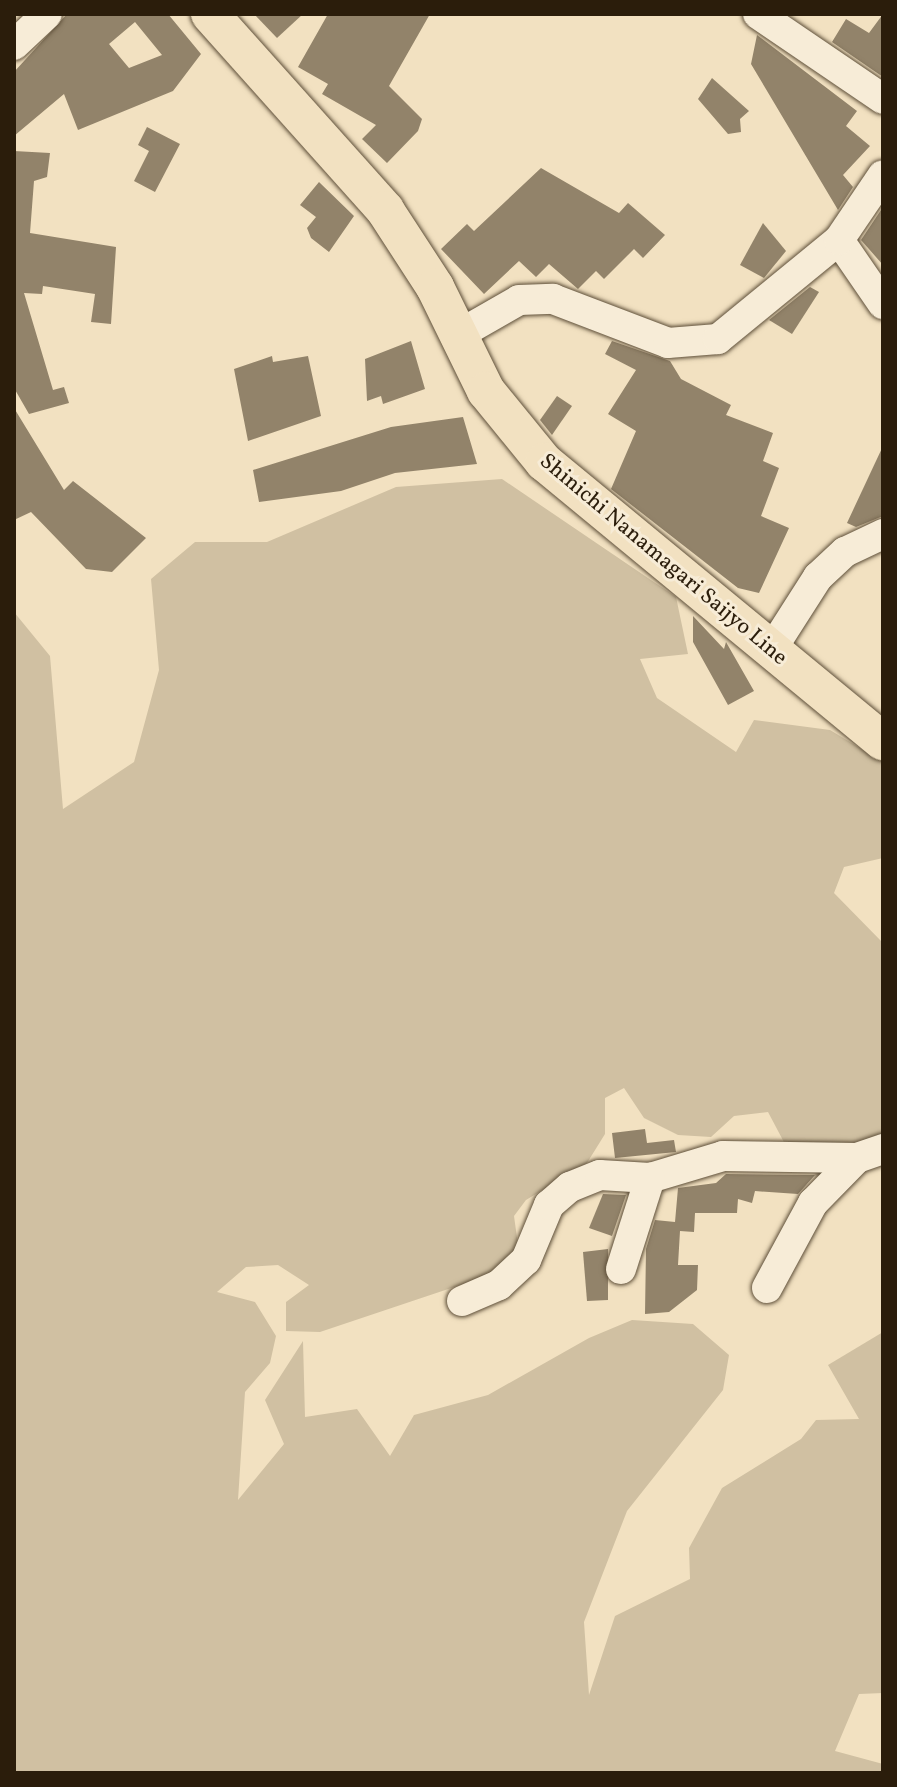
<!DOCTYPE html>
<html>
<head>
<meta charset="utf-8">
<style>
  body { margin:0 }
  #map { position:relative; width:897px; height:1787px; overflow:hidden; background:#f2e1c1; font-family:Vollkorn,serif }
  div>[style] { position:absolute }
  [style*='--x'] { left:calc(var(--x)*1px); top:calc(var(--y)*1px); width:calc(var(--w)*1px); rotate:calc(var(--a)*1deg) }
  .green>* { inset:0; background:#d0c0a2 }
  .building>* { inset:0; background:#92836a }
  .roads { filter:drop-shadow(0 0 2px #5d4e38) drop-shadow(0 0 2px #5d4e38) }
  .minor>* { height:30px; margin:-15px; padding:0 15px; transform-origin:15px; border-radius:15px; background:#f7ecd7 }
  .major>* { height:38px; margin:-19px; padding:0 19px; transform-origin:19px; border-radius:19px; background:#f2e1c1 }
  span { translate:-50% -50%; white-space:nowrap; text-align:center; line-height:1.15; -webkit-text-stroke:6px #f7ecd7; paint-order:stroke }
  .street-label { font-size:22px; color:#2b1d0b }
  .frame { position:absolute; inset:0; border:16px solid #2b1d0b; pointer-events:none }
</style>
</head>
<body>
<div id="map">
  <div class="green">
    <div style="clip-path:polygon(502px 479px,676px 597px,688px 654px,640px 659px,657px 698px,736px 752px,754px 720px,830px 730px,883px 762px,883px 858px,844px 867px,834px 893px,883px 943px,883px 1135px,824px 1156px,786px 1146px,768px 1112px,734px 1116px,711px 1137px,678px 1135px,644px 1118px,624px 1088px,605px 1098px,605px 1134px,587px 1163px,526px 1200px,514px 1216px,519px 1252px,490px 1275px,320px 1332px,286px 1331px,286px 1302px,309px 1285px,278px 1265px,246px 1267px,217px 1292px,255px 1302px,276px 1336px,270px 1363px,245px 1392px,238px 1500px,284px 1444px,265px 1400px,303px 1341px,305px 1417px,357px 1409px,390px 1456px,414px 1415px,488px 1395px,589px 1338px,632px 1320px,693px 1324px,729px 1355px,723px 1390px,627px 1511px,584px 1622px,589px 1695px,615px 1616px,690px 1579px,689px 1548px,722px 1488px,801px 1439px,816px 1420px,859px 1419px,828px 1365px,883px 1332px,883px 1693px,859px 1694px,835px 1751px,883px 1764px,883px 1773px,14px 1773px,14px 612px,50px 656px,63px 809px,134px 762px,159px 670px,151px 579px,195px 542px,267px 542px,396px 487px)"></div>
  </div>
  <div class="building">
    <div style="clip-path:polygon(evenodd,67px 14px,168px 14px,201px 54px,173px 91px,78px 130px,64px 94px,14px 136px,14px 72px,67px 14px,135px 22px,162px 55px,129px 68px,109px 44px,135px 22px)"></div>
    <div style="clip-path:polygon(254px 14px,303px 14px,277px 38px)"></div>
    <div style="clip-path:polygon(328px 14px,430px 14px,389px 86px,422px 119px,418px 131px,387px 163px,362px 139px,376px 125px,322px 94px,328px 84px,298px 67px)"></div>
    <div style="clip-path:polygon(883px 14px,883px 77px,832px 42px,846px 19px,869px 33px)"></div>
    <div style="clip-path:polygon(757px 35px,857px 111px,846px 126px,870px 146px,843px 175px,853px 187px,838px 210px,751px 64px)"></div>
    <div style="clip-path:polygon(712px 78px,749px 111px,740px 119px,741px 132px,728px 134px,698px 99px)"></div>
    <div style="clip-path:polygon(147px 127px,180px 144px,155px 192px,134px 181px,149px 151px,138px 145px)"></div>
    <div style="clip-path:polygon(14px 151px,50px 153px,47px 177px,34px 181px,30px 233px,116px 247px,111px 324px,91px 322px,95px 294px,43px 286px,42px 294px,24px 293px,53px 390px,64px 387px,69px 403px,29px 414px,14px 388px)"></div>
    <div style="clip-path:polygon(541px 168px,619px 213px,628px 203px,665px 235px,643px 258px,634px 249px,604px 279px,596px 271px,578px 289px,549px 264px,536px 277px,519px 261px,484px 294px,441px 249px,467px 224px,474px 231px)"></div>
    <div style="clip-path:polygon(319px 182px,354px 216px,329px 252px,311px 238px,307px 228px,316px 217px,300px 205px)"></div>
    <div style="clip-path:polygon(883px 207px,883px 265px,861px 240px)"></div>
    <div style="clip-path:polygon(763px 223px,786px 251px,764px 278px,740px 265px)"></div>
    <div style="clip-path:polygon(810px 287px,819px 292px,792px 334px,769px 320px)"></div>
    <div style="clip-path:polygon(411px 341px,425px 389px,383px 404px,381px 396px,367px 401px,365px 359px)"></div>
    <div style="clip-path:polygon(612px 341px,670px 361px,681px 379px,731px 405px,726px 415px,773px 433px,763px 461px,779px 468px,761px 516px,789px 528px,759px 593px,738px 588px,611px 489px,636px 431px,608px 414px,636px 370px,605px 354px)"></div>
    <div style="clip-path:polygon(272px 356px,273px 362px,308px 356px,321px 416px,248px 441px,234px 369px)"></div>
    <div style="clip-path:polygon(557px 396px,572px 406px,552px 435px,540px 420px)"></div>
    <div style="clip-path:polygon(14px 408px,64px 490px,73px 481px,146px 538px,112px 572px,86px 569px,31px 512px,14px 520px)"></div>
    <div style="clip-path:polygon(463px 417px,477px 464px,395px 473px,341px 491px,259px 502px,253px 470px,391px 427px)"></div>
    <div style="clip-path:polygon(883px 446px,883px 516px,856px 527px,847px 523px)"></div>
    <div style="clip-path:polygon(693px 616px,724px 649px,726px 642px,754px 691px,728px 705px,693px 642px)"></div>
    <div style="clip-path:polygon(645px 1129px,647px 1143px,674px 1140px,676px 1152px,615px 1158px,612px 1133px)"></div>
    <div style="clip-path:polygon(726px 1174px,815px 1175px,798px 1194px,755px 1191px,752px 1203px,738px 1199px,737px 1213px,695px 1213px,694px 1232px,680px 1231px,678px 1265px,698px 1265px,697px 1290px,669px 1312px,645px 1314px,646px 1249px,655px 1220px,675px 1222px,678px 1188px,716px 1183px)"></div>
    <div style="clip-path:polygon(603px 1194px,626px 1195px,612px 1236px,589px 1228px)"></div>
    <div style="clip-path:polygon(608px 1249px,608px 1300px,587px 1301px,583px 1252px)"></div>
  </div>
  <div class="roads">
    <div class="minor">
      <div style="--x:758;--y:14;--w:151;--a:34.2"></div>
      <div style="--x:14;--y:45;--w:45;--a:-43.2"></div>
      <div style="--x:839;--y:240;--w:78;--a:55.5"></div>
      <div style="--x:458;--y:335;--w:70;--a:-29.8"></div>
      <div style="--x:519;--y:300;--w:34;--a:-2"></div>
      <div style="--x:553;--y:299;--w:123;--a:20.9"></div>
      <div style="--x:668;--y:343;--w:50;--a:-4.6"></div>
      <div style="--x:718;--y:339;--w:156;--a:-39.3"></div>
      <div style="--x:839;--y:240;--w:78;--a:-55.9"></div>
      <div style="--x:770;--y:652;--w:89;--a:-57.4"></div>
      <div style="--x:818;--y:577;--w:37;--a:-43"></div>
      <div style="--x:845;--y:552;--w:42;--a:-25.3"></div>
      <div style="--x:621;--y:1269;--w:96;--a:-72.3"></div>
      <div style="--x:650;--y:1178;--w:76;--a:-16.8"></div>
      <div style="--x:723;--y:1156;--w:134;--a:0.9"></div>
      <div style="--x:857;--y:1158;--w:28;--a:-19"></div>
      <div style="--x:767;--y:1288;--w:97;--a:-61.6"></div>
      <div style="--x:813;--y:1203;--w:63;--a:-45.6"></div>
      <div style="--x:462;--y:1301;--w:40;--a:-23.4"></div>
      <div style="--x:499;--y:1285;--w:37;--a:-43"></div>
      <div style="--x:526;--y:1260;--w:60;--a:-67.3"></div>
      <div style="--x:549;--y:1205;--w:28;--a:-41"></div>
      <div style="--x:570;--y:1187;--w:32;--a:-22"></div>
      <div style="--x:600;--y:1175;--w:50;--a:3.4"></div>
    </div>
    <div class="major">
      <div style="--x:210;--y:14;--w:263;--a:48.2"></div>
      <div style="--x:385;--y:210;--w:92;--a:57"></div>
      <div style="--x:435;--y:287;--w:116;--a:63.9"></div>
      <div style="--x:486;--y:391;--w:92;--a:50.8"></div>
      <div style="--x:544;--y:462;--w:439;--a:39.5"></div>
    </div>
  </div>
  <div class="street-label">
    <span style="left:663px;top:560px;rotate:40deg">Shinichi Nanamagari Saijyo Line</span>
  </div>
  <div class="frame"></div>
</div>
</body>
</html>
